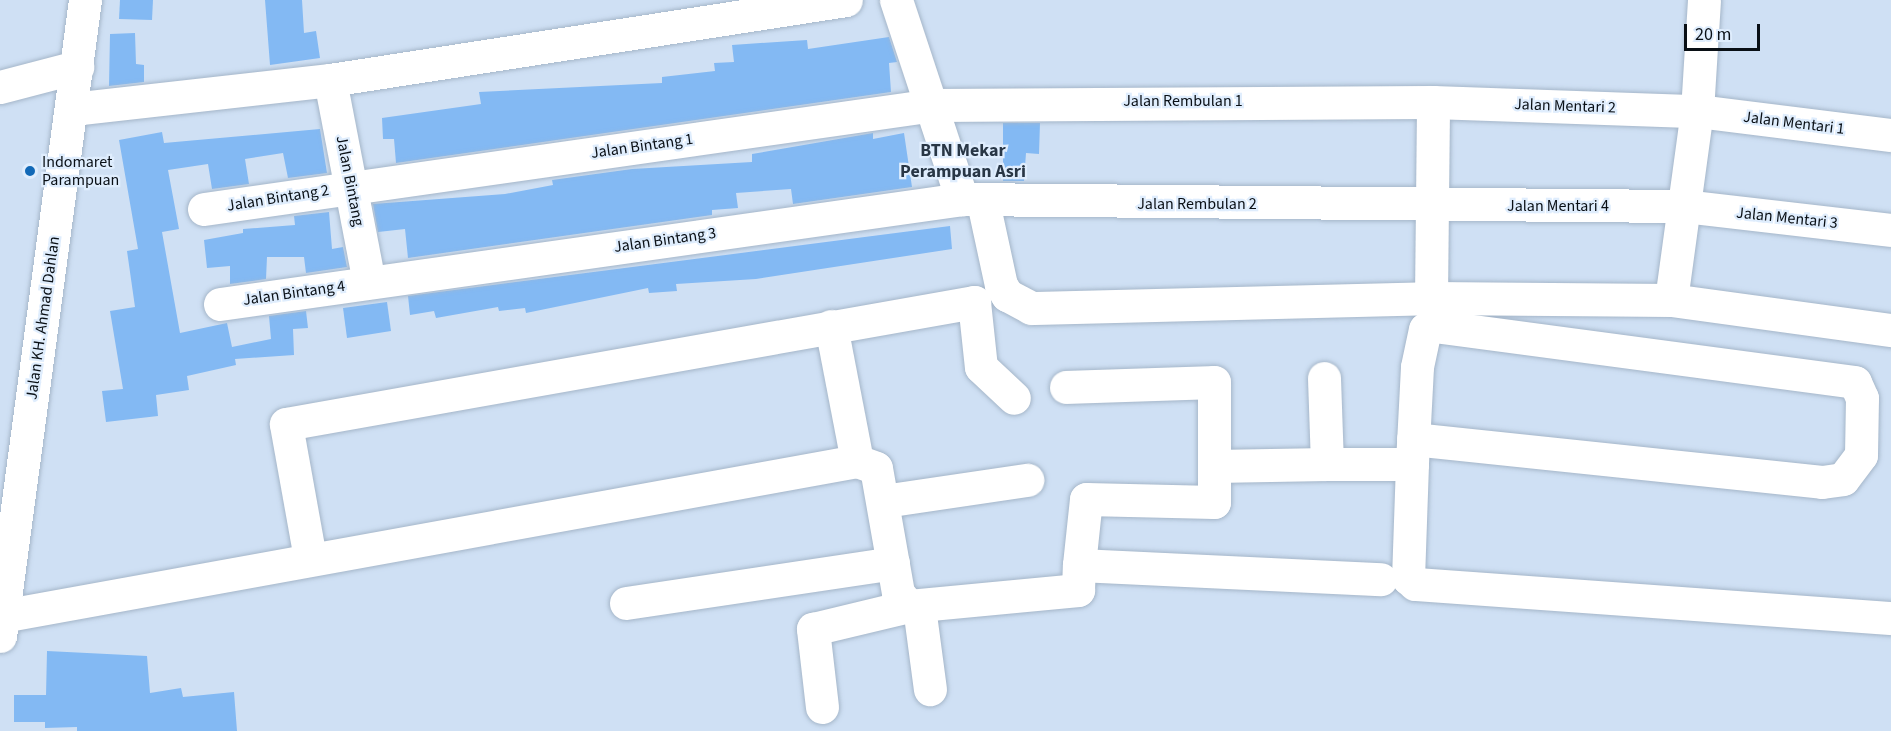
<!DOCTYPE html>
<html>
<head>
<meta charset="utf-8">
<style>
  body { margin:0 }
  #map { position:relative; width:1891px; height:731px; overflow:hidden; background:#cfe0f4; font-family:"Source Sans 3",sans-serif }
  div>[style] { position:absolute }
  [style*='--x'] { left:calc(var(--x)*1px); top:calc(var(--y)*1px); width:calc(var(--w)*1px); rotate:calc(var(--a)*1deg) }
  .building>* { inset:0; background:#83b9f3 }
  .roads { filter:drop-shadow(0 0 2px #a5b6c9) drop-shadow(0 0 2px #a5b6c9) }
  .minor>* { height:33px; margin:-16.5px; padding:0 16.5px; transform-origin:16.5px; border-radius:16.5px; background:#fff }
  .dots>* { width:16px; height:16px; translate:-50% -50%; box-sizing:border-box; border:3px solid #dfedfd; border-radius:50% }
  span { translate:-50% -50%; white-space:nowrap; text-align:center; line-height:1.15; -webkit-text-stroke:4.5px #dfedfd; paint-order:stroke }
  .street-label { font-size:16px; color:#090f15 }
  .poi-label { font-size:16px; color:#090f15 }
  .left { translate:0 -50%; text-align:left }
  .neighbourhood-label { font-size:18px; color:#283645; font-weight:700 }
  .scale { position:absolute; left:1684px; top:24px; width:76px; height:27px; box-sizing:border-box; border:3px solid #090f15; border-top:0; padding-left:8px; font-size:18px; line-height:21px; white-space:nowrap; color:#090f15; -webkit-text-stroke:4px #dfedfd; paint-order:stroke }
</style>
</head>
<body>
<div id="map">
  <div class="building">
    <div style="clip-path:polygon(120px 0,153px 0,152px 20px,119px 19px)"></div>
    <div style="clip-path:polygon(265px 0,302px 0,304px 33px,316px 31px,320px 58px,270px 65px)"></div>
    <div style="clip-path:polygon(135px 33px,136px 64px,144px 65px,144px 82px,109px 86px,110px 34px)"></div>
    <div style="clip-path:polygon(889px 37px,897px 62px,889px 63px,891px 92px,396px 163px,394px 139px,383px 139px,382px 118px,481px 104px,479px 92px,662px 83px,662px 77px,715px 71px,714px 63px,734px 62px,732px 45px,807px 40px,808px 49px)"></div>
    <div style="clip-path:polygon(1003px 123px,1040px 123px,1039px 154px,1026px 153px,1024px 181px,1003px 181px)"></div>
    <div style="clip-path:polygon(320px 129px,327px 173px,288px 178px,283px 153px,245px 159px,249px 184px,212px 189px,208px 164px,168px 170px,179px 229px,162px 232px,180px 333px,227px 323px,232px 347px,271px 339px,269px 316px,306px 311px,308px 328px,293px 329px,294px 355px,235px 359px,236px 365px,187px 376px,189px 390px,156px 395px,158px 416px,106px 422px,102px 391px,123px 389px,110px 311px,135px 307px,127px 251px,138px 249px,119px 140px,162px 132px,164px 143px)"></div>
    <div style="clip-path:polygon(873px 133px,873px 139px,904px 133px,912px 187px,793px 204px,791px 189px,736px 193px,738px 208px,712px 210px,712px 215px,408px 258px,405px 229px,378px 232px,373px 204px,505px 194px,553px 185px,552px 180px,632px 169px,752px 162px,752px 154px)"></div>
    <div style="clip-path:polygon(329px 212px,332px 249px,343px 247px,347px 267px,306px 273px,304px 257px,267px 257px,266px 279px,230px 284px,230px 266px,207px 268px,204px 240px,243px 233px,243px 229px,295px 225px,294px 216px)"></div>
    <div style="clip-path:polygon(950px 226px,952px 249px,756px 279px,676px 284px,677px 291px,649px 293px,648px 288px,526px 313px,525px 308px,499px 311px,498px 307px,436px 318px,434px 311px,410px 315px,408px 296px)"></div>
    <div style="clip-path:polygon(387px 302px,391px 331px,347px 338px,343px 308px)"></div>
    <div style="clip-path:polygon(47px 651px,147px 656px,150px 693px,181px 688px,183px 697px,234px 692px,237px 731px,77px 731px,77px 727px,45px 728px,45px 722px,14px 722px,14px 695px,46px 695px)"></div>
  </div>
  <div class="roads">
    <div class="minor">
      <div style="--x:896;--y:0;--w:210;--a:71.7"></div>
      <div style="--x:330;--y:80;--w:206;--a:79.1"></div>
      <div style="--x:0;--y:87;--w:80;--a:-14.6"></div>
      <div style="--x:72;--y:109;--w:260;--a:-6.4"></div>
      <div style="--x:330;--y:80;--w:522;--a:-8.81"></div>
      <div style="--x:983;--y:202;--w:85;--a:77.8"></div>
      <div style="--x:1001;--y:285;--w:12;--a:59"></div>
      <div style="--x:1007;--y:295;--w:27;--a:28"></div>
      <div style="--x:1031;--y:308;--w:400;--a:-1.4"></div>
      <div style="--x:1431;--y:298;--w:196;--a:-89.4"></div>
      <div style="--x:204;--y:209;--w:736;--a:-8.12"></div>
      <div style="--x:933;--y:105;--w:500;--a:-0.34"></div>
      <div style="--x:1433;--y:102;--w:264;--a:2"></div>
      <div style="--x:1697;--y:111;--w:195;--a:7.1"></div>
      <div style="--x:1431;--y:298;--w:240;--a:0.5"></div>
      <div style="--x:1671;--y:300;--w:222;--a:7.8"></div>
      <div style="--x:1671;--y:300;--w:191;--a:-82.2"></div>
      <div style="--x:1697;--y:111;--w:111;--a:-86.4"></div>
      <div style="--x:220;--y:304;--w:749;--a:-8.05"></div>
      <div style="--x:962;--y:199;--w:722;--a:0.56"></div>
      <div style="--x:1684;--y:206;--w:208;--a:6.6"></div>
      <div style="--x:831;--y:326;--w:137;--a:79.1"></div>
      <div style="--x:1066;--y:387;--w:148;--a:-1.9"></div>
      <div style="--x:1214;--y:382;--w:120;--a:90"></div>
      <div style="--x:1214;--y:502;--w:128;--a:-178.7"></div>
      <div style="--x:1086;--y:499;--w:66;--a:96.1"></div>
      <div style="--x:1413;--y:439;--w:411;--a:6"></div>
      <div style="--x:1822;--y:482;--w:21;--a:-8"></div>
      <div style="--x:1843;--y:479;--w:30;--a:-53"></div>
      <div style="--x:1861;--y:455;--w:57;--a:-89"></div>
      <div style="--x:1862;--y:398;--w:17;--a:-114"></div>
      <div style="--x:1855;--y:382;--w:421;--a:-172.4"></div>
      <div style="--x:1438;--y:326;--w:13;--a:167"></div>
      <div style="--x:1425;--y:329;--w:39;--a:102"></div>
      <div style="--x:1417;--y:367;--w:97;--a:93"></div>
      <div style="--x:1412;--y:464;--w:114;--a:92"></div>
      <div style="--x:1408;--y:578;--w:9;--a:41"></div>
      <div style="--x:1415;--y:584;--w:477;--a:4.1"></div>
      <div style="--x:1327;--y:464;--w:85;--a:0"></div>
      <div style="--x:1214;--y:466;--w:113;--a:-1"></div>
      <div style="--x:1327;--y:464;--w:86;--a:-92"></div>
      <div style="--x:884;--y:501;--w:145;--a:-8.4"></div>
      <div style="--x:310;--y:558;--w:136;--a:-100.2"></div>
      <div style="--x:286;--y:424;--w:699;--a:-10.06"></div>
      <div style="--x:974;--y:302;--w:65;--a:83.9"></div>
      <div style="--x:981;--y:367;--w:45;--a:43.2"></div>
      <div style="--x:626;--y:603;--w:270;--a:-8.5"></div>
      <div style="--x:919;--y:607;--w:83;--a:82.4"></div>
      <div style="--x:2;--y:616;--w:869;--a:-10.28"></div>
      <div style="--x:857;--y:461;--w:20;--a:20"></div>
      <div style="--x:876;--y:468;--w:127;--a:80"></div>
      <div style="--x:898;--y:593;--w:17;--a:50"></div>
      <div style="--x:909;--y:606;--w:170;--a:-5.4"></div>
      <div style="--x:1078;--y:590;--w:25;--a:-88"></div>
      <div style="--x:1079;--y:565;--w:302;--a:2.7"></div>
      <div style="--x:0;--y:636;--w:642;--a:-82.39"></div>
      <div style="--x:822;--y:707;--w:79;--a:-96.6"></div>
      <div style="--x:813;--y:629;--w:99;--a:-13.5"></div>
    </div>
  </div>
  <div class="dots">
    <div style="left:30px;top:171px;background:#1269b7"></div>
  </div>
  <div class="street-label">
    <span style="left:1183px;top:101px">Jalan Rembulan 1</span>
    <span style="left:1565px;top:106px;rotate:2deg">Jalan Mentari 2</span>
    <span style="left:1794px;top:123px;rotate:7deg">Jalan Mentari 1</span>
    <span style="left:642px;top:146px;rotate:-8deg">Jalan Bintang 1</span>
    <span style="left:350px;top:181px;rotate:79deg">Jalan Bintang</span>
    <span style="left:278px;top:198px;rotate:-9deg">Jalan Bintang 2</span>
    <span style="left:1197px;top:204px">Jalan Rembulan 2</span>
    <span style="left:1558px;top:206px">Jalan Mentari 4</span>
    <span style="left:1787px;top:218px;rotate:6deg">Jalan Mentari 3</span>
    <span style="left:665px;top:240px;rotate:-8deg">Jalan Bintang 3</span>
    <span style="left:294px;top:293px;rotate:-8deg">Jalan Bintang 4</span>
    <span style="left:43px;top:318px;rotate:-82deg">Jalan KH. Ahmad Dahlan</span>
  </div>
  <div class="poi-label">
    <span class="left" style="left:42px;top:171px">Indomaret<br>Parampuan</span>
  </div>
  <div class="neighbourhood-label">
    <span style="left:963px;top:162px">BTN Mekar<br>Perampuan Asri</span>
  </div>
  <div class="scale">20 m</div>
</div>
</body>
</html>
